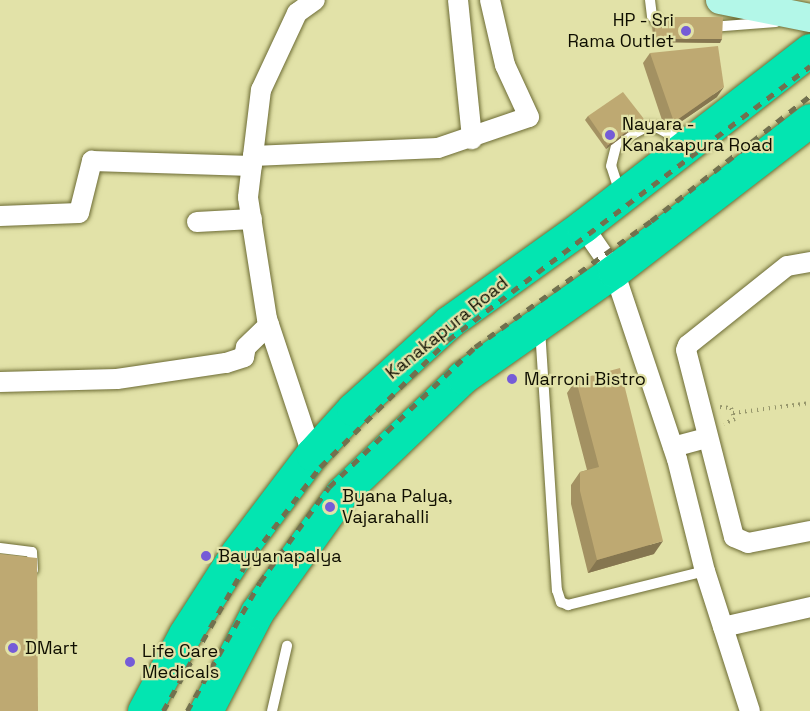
<!DOCTYPE html>
<html>
<head>
<meta charset="utf-8">
<style>
  body { margin:0 }
  #map { position:relative; width:810px; height:711px; overflow:hidden; background:#e2e2a8; font-family:"Space Grotesk",sans-serif }
  div>[style] { position:absolute }
  [style*='--x'] { left:calc(var(--x)*1px); top:calc(var(--y)*1px); width:calc(var(--w)*1px); rotate:calc(var(--a)*1deg) }
  .path>* { height:4px; margin-top:-2px; transform-origin:0; background:repeating-linear-gradient(90deg,#96966b 0 1.5px,transparent 0 6px) }
  .roads { filter:drop-shadow(0 0 2px #6c6b34) drop-shadow(0 0 2px #6c6b34) }
  .lane>* { height:10px; margin:-5px; padding:0 5px; transform-origin:5px; border-radius:5px; background:#fff }
  .street>* { height:20px; margin:-10px; padding:0 10px; transform-origin:10px; border-radius:10px; background:#fff }
  .secondary>* { height:28px; margin:-14px; padding:0 14px; transform-origin:14px; border-radius:14px; background:#b3f7e8 }
  .highway>* { height:33px; margin:-16.5px; padding:0 16.5px; transform-origin:16.5px; border-radius:16.5px; background:#03e5b1 }
  .rail>* { height:4.5px; margin-top:-2.25px; transform-origin:0; background:repeating-linear-gradient(90deg,#71704e 0 8px,transparent 0 16px) }
  .wall>* { inset:0; background:#a39162 }
  .shaded-wall>* { inset:0; background:#857650 }
  .building>* { inset:0; background:#bea972 }
  .dots>* { width:16px; height:16px; translate:-50% -50%; box-sizing:border-box; border:3px solid #e2e2a8; border-radius:50% }
  span { translate:-50% -50%; white-space:nowrap; text-align:center; line-height:1.15; -webkit-text-stroke:4.5px #e2e2a8; paint-order:stroke }
  .poi-label { font-size:18px; color:#0f0e00 }
  .right { translate:-100% -50%; text-align:right }
  .left { translate:0 -50%; text-align:left }
  .street-label { font-size:18px; color:#0f0e00 }
</style>
</head>
<body>
<div id="map">
  <div class="path">
    <div style="--x:720;--y:407;--w:11;--a:5"></div>
    <div style="--x:731;--y:408;--w:12;--a:70"></div>
    <div style="--x:735;--y:419;--w:12;--a:156"></div>
    <div style="--x:733;--y:413;--w:78;--a:-7.4"></div>
  </div>
  <div class="roads">
    <div class="lane">
      <div style="--x:650;--y:0;--w:16;--a:83"></div>
      <div style="--x:652;--y:16;--w:15;--a:48"></div>
      <div style="--x:711;--y:27;--w:65;--a:-4.4"></div>
      <div style="--x:620;--y:193;--w:28;--a:-108"></div>
      <div style="--x:611;--y:166;--w:25;--a:-76"></div>
      <div style="--x:617;--y:142;--w:33;--a:-27"></div>
      <div style="--x:646;--y:127;--w:12;--a:5"></div>
      <div style="--x:658;--y:128;--w:30;--a:28"></div>
      <div style="--x:540;--y:329;--w:262;--a:86.3"></div>
      <div style="--x:557;--y:590;--w:13;--a:72"></div>
      <div style="--x:561;--y:602;--w:8;--a:23"></div>
      <div style="--x:568;--y:605;--w:141;--a:-13.9"></div>
      <div style="--x:0;--y:548;--w:32;--a:7"></div>
      <div style="--x:32;--y:552;--w:18;--a:87"></div>
      <div style="--x:272;--y:711;--w:67;--a:-77"></div>
    </div>
    <div class="street">
      <div style="--x:458;--y:0;--w:140;--a:84.2"></div>
      <div style="--x:253;--y:156;--w:185;--a:-2.5"></div>
      <div style="--x:438;--y:148;--w:96;--a:-18.8"></div>
      <div style="--x:529;--y:117;--w:57;--a:-114.8"></div>
      <div style="--x:505;--y:65;--w:67;--a:-103"></div>
      <div style="--x:0;--y:216;--w:79;--a:-2.2"></div>
      <div style="--x:79;--y:213;--w:54;--a:-76"></div>
      <div style="--x:92;--y:161;--w:160;--a:1.8"></div>
      <div style="--x:197;--y:222;--w:55;--a:-3.1"></div>
      <div style="--x:583;--y:226;--w:55;--a:55.4"></div>
      <div style="--x:614;--y:271;--w:198;--a:71.5"></div>
      <div style="--x:677;--y:459;--w:115;--a:76"></div>
      <div style="--x:705;--y:571;--w:147;--a:72.2"></div>
      <div style="--x:810;--y:262;--w:23;--a:170"></div>
      <div style="--x:787;--y:266;--w:127;--a:141.4"></div>
      <div style="--x:688;--y:345;--w:5;--a:112"></div>
      <div style="--x:686;--y:350;--w:193;--a:75.6"></div>
      <div style="--x:734;--y:537;--w:15;--a:23"></div>
      <div style="--x:748;--y:543;--w:63;--a:-11"></div>
      <div style="--x:0;--y:382;--w:117;--a:-1.5"></div>
      <div style="--x:117;--y:379;--w:110;--a:-8.4"></div>
      <div style="--x:226;--y:363;--w:19;--a:-18"></div>
      <div style="--x:244;--y:357;--w:10;--a:-79"></div>
      <div style="--x:246;--y:347;--w:32;--a:-44"></div>
      <div style="--x:673;--y:447;--w:35;--a:-15"></div>
      <div style="--x:312;--y:454;--w:142;--a:-108.4"></div>
      <div style="--x:267;--y:319;--w:123;--a:-98.9"></div>
      <div style="--x:248;--y:197;--w:108;--a:-83.1"></div>
      <div style="--x:261;--y:90;--w:85;--a:-64.9"></div>
      <div style="--x:297;--y:13;--w:22;--a:-36"></div>
      <div style="--x:723;--y:627;--w:89;--a:-12.9"></div>
    </div>
    <div class="secondary">
      <div style="--x:720;--y:0;--w:92;--a:11.3"></div>
    </div>
    <div class="highway">
      <div style="--x:144;--y:711;--w:87;--a:-62"></div>
      <div style="--x:185;--y:634;--w:96;--a:-57.3"></div>
      <div style="--x:237;--y:553;--w:124;--a:-52.9"></div>
      <div style="--x:312;--y:454;--w:61;--a:-47.7"></div>
      <div style="--x:353;--y:409;--w:130;--a:-42.2"></div>
      <div style="--x:449;--y:322;--w:165;--a:-35.6"></div>
      <div style="--x:583;--y:226;--w:287;--a:-37.8"></div>
      <div style="--x:206;--y:711;--w:111;--a:-62.7"></div>
      <div style="--x:257;--y:612;--w:146;--a:-54.5"></div>
      <div style="--x:342;--y:493;--w:168;--a:-43.8"></div>
      <div style="--x:463;--y:377;--w:184;--a:-35.1"></div>
      <div style="--x:614;--y:271;--w:247;--a:-37.6"></div>
    </div>
  </div>
  <div class="rail">
    <div style="--x:163;--y:711;--w:165;--a:-60.6"></div>
    <div style="--x:244;--y:567;--w:126;--a:-52.8"></div>
    <div style="--x:320;--y:467;--w:180;--a:-44.8"></div>
    <div style="--x:448;--y:340;--w:454;--a:-37.1"></div>
    <div style="--x:187;--y:711;--w:148;--a:-60.5"></div>
    <div style="--x:260;--y:582;--w:117;--a:-54"></div>
    <div style="--x:329;--y:487;--w:202;--a:-43.8"></div>
    <div style="--x:475;--y:347;--w:216;--a:-35.6"></div>
    <div style="--x:651;--y:221;--w:202;--a:-38.2"></div>
  </div>
  <div class="wall">
    <div style="clip-path:polygon(655px 17px,720px 43px,653px 42px,652px 21px)"></div>
    <div style="clip-path:polygon(650px 53px,717px 97px,666px 132px,643px 63px)"></div>
    <div style="clip-path:polygon(588px 116px,644px 119px,642px 122px,606px 149px,585px 120px)"></div>
    <div style="clip-path:polygon(576px 380px,654px 554px,588px 573px,571px 504px,571px 485px,580px 472px,587px 470px,567px 393px)"></div>
  </div>
  <div class="shaded-wall">
    <div style="clip-path:polygon(655px 39px,722px 39px,720px 43px,653px 42px)"></div>
    <div style="clip-path:polygon(724px 87px,717px 97px,666px 132px,674px 122px)"></div>
    <div style="clip-path:polygon(644px 119px,642px 122px,606px 149px,608px 145px)"></div>
    <div style="clip-path:polygon(663px 541px,654px 554px,588px 573px,597px 560px)"></div>
  </div>
  <div class="building">
    <div style="clip-path:polygon(655px 17px,723px 17px,722px 39px,655px 39px)"></div>
    <div style="clip-path:polygon(718px 46px,724px 87px,674px 122px,650px 53px)"></div>
    <div style="clip-path:polygon(623px 92px,644px 119px,608px 145px,588px 116px)"></div>
    <div style="clip-path:polygon(620px 368px,663px 541px,597px 560px,580px 491px,580px 472px,599px 467px,576px 380px)"></div>
    <div style="clip-path:polygon(0 554px,37px 558px,38px 711px,0 711px)"></div>
  </div>
  <div class="dots">
    <div style="left:686px;top:31px;background:#755cd7"></div>
    <div style="left:610px;top:135px;background:#755cd7"></div>
    <div style="left:512px;top:379px;background:#755cd7"></div>
    <div style="left:330px;top:507px;background:#755cd7"></div>
    <div style="left:206px;top:556px;background:#755cd7"></div>
    <div style="left:13px;top:648px;background:#755cd7"></div>
    <div style="left:130px;top:662px;background:#755cd7"></div>
  </div>
  <div class="poi-label">
    <span class="right" style="left:674px;top:31px">HP - Sri<br>Rama Outlet</span>
    <span class="left" style="left:622px;top:135px">Nayara -<br>Kanakapura Road</span>
    <span class="left" style="left:524px;top:379px">Marroni Bistro</span>
    <span class="left" style="left:342px;top:507px">Byana Palya,<br>Vajarahalli</span>
    <span class="left" style="left:218px;top:556px">Bayyanapalya</span>
    <span class="left" style="left:25px;top:648px">DMart</span>
    <span class="left" style="left:142px;top:662px">Life Care<br>Medicals</span>
  </div>
  <div class="street-label">
    <span style="left:447px;top:328px;rotate:-39deg">Kanakapura Road</span>
  </div>
</div>
</body>
</html>
